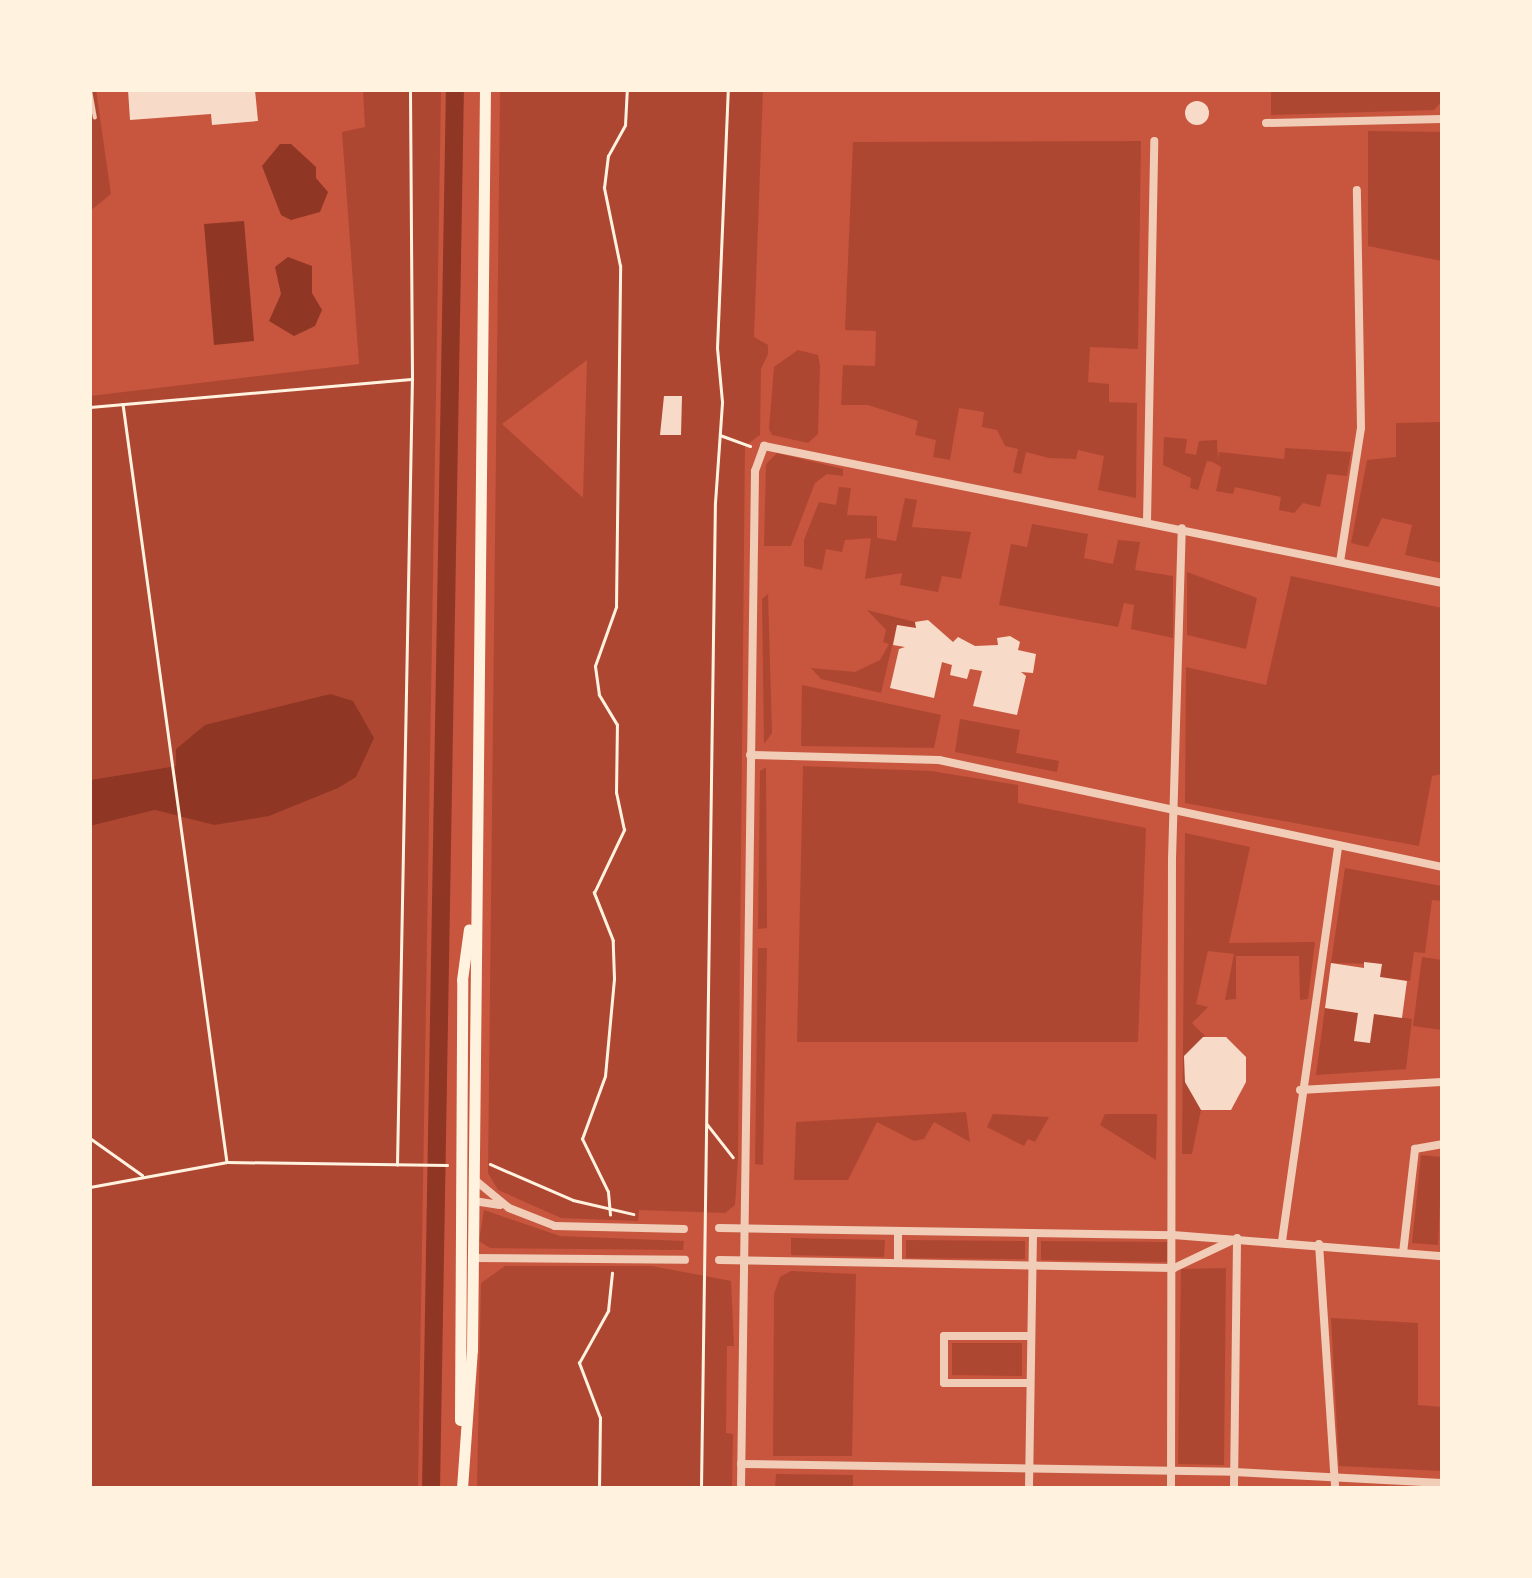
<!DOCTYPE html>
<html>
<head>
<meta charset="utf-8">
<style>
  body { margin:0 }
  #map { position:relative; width:1532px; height:1578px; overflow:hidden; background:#c8553d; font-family:"Open Sans",sans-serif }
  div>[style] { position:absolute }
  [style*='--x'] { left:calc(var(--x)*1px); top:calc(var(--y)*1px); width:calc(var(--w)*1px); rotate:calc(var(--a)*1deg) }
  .green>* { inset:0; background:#ae4732 }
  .water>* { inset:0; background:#8f3625 }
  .canal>* { height:18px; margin:-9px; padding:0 9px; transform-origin:9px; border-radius:9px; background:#8f3625 }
  .building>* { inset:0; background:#f7dbc8 }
  .round { border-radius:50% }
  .path>* { height:2.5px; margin:-1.25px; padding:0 1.25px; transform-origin:1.25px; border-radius:1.25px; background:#fff3e0 }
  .service>* { height:4px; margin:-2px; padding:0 2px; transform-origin:2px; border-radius:2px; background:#f1ccb7 }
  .minor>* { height:8px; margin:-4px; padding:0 4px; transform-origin:4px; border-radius:4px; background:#f1ccb7 }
  .secondary>* { height:11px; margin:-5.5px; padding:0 5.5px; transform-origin:5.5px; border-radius:5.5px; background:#fff3e0 }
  span { translate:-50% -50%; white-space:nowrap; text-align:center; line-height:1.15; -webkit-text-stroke:10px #fff3e0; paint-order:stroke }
  .frame { position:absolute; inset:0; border:92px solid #fff3e0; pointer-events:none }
</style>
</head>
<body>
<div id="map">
  <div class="green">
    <div style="clip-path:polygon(90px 90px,96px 90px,111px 194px,90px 211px)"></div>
    <div style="clip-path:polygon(363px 90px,441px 90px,418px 1488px,90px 1488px,90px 826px,155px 810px,214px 825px,330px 694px,205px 726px,176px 766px,90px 780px,90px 396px,359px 364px,342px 132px,365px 127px)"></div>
    <div style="clip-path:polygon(evenodd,500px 90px,763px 90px,754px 337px,768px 345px,768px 354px,761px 369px,760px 435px,745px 446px,738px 1158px,735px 1205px,725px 1213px,639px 1210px,638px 1221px,561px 1218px,498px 1190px,488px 1173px,500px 90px,587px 360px,583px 496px,582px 497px,502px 424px,587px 360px)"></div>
    <div style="clip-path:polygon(1271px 90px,1442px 90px,1442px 101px,1434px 110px,1271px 115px)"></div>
    <div style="clip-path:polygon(1368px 131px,1442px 132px,1442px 261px,1368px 246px)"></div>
    <div style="clip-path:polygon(1141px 141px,1138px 349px,1090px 347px,1088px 382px,1109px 384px,1109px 402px,1137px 403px,1136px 498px,1098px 490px,1104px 456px,1078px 450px,1076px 459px,1049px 458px,1026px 452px,1021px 474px,1013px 472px,1018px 449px,1005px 446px,997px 430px,982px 427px,984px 412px,959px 408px,950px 460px,933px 457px,936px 440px,915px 435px,918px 421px,868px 405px,841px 405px,843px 365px,875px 366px,876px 331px,845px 330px,853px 142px)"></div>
    <div style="clip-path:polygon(798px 350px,818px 355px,820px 366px,818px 434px,808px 443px,772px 435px,769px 429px,774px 367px)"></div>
    <div style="clip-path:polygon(1442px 422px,1442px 563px,1405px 555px,1412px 525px,1382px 518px,1368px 547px,1351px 543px,1367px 460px,1396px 457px,1396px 423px)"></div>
    <div style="clip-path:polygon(1164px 437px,1187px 439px,1185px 453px,1196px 455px,1199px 441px,1217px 440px,1218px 460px,1219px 452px,1284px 459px,1285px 448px,1351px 452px,1347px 476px,1327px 474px,1320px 507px,1303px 503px,1294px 513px,1279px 510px,1281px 497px,1235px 487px,1233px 494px,1216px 491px,1221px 467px,1213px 462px,1207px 461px,1198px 490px,1190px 488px,1191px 478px,1163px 465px)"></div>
    <div style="clip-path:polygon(777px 453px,843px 469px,843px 476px,827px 474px,815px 483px,791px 546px,764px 546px,766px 464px)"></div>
    <div style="clip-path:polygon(839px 487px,851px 488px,847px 515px,877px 516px,877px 538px,896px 541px,905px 498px,917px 500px,912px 527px,971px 532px,961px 579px,942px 576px,938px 592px,900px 585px,902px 573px,865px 579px,871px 538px,845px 540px,842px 552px,826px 549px,822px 570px,804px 566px,804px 540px,819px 502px,836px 505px)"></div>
    <div style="clip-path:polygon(1032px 524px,1088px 534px,1084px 558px,1113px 564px,1118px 540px,1140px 542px,1135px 570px,1173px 576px,1173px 638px,1131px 629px,1134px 605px,1124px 603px,1118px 627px,999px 605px,1011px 544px,1027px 547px)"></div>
    <div style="clip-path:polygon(1187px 572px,1257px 598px,1246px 649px,1187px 635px)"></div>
    <div style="clip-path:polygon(1291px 576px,1442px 608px,1442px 774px,1432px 776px,1419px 846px,1185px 803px,1186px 667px,1266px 685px)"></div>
    <div style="clip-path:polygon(768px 594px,772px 733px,764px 744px,762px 599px)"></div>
    <div style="clip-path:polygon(867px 610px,915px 622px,916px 628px,897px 625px,881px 693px,821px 679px,811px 668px,855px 672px,880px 660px,889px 644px,883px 642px,886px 630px)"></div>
    <div style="clip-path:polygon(802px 685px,941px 715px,934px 748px,801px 746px)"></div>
    <div style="clip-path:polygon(960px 719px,1020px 730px,1016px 753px,1059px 761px,1057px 772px,955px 752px)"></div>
    <div style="clip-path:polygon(803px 766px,931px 771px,1018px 785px,1018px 803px,1146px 828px,1138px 1042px,797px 1042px)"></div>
    <div style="clip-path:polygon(766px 767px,767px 928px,758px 929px,760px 771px)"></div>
    <div style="clip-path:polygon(1185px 833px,1250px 847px,1229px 943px,1315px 942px,1308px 999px,1300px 1000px,1299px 956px,1236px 956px,1236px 999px,1225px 1000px,1234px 954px,1208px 951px,1196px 1004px,1208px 1007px,1192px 1023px,1205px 1036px,1184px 1057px,1185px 1082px,1201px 1110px,1192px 1154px,1182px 1154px)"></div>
    <div style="clip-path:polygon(1345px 868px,1442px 886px,1442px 901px,1432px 900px,1425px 953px,1414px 952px,1410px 981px,1380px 977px,1381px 964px,1331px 963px)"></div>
    <div style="clip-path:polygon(758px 948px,767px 948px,763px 1165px,755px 1164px)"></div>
    <div style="clip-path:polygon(1422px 957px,1442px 960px,1442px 1030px,1413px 1026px)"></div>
    <div style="clip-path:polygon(1325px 1008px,1358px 1013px,1354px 1040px,1369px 1043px,1374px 1014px,1412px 1019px,1406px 1069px,1316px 1075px)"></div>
    <div style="clip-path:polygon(966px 1112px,970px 1142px,934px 1122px,924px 1139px,914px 1141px,877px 1122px,848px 1180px,794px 1180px,796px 1122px)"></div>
    <div style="clip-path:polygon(993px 1114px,1049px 1117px,1035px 1142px,1028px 1139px,1024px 1146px,987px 1127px)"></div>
    <div style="clip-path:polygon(1105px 1114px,1157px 1114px,1156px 1160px,1100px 1125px)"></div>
    <div style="clip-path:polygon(1421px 1155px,1442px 1157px,1438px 1245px,1412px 1243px)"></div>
    <div style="clip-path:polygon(484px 1210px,560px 1236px,684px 1241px,683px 1250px,490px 1248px,479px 1241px)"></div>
    <div style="clip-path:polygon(791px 1238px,885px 1240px,884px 1257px,791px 1255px)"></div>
    <div style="clip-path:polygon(906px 1240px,1025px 1241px,1025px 1259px,906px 1258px)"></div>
    <div style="clip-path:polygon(1041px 1241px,1167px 1242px,1167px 1262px,1041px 1260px)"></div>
    <div style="clip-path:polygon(505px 1266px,652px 1266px,731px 1281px,734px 1346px,727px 1346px,726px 1433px,733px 1434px,732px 1488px,477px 1488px,481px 1283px)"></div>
    <div style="clip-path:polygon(1226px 1268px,1224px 1465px,1178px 1464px,1181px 1269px)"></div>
    <div style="clip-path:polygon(791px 1271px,856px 1274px,852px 1456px,773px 1456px,774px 1294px,780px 1277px)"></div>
    <div style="clip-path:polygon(1331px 1318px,1418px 1323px,1418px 1405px,1442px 1407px,1442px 1471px,1339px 1466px)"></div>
    <div style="clip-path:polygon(952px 1343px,1022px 1343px,1022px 1376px,952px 1375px)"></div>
    <div style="clip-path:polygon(776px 1474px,853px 1475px,853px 1488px,775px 1488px)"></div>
  </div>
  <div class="water">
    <div style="clip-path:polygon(280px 144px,291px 144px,316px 167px,316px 178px,328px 192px,320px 212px,291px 220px,281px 215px,262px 166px)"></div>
    <div style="clip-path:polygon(244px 221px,254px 341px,214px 345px,204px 224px)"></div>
    <div style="clip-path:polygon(288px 257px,312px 266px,312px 293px,322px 310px,315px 326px,294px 336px,269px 321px,281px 294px,275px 267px)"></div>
    <div style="clip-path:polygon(330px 694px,353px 701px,374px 738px,356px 777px,338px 788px,269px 816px,214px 825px,155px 810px,90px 826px,90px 780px,176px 766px,176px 749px,205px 725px)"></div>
  </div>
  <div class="canal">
    <div style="--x:431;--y:1488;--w:1398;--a:-89.02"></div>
  </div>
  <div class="building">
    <div style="clip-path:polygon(128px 90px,255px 90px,258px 121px,212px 125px,211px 114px,130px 120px)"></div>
    <div class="round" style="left:1185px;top:101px;width:24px;height:24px"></div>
    <div style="clip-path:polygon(664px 396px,682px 396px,681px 435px,660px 435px)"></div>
    <div style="clip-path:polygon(928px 620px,953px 642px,958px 637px,975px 646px,998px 645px,997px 638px,1010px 636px,1020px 642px,1018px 650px,1036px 654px,1033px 673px,1021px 672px,1026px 676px,1017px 715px,973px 706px,982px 671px,970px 669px,967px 679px,950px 675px,952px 665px,942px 662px,934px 698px,890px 688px,899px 649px,905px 647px,893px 645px,897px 625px,916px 628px,915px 622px)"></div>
    <div style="clip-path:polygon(1364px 962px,1382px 964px,1380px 977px,1407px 981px,1402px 1018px,1374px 1014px,1370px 1043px,1354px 1041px,1358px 1013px,1325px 1008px,1331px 963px,1364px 968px)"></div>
    <div style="clip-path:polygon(1203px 1037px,1226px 1037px,1246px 1057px,1246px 1082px,1231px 1110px,1201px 1110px,1185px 1082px,1184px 1056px)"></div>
  </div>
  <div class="path">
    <div style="--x:123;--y:404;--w:765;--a:82.19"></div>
    <div style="--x:90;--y:407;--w:322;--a:-5"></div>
    <div style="--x:720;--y:435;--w:32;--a:20"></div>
    <div style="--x:707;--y:1124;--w:42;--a:51.8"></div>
    <div style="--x:90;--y:1138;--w:64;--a:35.4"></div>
    <div style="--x:490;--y:1164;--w:90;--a:23.4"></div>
    <div style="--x:573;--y:1200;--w:62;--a:13.1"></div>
    <div style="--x:397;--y:1165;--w:786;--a:-88.91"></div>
    <div style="--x:412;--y:379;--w:289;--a:-90.4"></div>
    <div style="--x:90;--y:1187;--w:139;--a:-10.3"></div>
    <div style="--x:227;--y:1162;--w:220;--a:0.8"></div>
    <div style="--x:610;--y:1215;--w:23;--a:-95"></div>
    <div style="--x:608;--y:1192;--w:59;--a:-116.1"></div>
    <div style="--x:582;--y:1139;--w:67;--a:-69.9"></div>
    <div style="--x:605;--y:1076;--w:97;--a:-84.7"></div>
    <div style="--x:614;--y:979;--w:38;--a:-92"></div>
    <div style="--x:613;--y:941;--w:52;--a:-111.6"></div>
    <div style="--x:594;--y:893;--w:70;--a:-64.5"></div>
    <div style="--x:624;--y:830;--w:38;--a:-102"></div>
    <div style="--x:616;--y:793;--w:68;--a:-89.2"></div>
    <div style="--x:617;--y:725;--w:35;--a:-121"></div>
    <div style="--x:599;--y:695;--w:29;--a:-98"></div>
    <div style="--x:595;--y:666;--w:63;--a:-70.4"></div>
    <div style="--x:616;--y:607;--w:341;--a:-89.3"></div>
    <div style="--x:620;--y:266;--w:80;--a:-101.6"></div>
    <div style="--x:604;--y:188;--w:32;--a:-83"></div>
    <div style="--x:608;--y:156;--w:35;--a:-61"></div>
    <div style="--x:625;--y:125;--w:35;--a:-87"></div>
    <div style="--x:599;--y:1488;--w:70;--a:-89.2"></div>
    <div style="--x:600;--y:1418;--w:59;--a:-110.9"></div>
    <div style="--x:579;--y:1363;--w:60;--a:-60.9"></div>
    <div style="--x:608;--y:1311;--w:38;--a:-84"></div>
    <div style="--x:701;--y:1488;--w:985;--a:-89.19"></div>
    <div style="--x:715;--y:503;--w:101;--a:-86"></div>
    <div style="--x:722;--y:402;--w:54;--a:-95.3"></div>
    <div style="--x:717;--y:348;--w:258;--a:-87.6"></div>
  </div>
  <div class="service">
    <div style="--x:90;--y:90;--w:28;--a:80"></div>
  </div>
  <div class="minor">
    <div style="--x:1266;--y:123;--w:176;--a:-1.3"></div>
    <div style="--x:1147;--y:522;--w:381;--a:-88.9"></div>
    <div style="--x:1340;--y:562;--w:136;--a:-81.1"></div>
    <div style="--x:1361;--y:428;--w:238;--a:-91"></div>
    <div style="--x:750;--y:755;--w:189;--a:1.5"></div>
    <div style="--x:939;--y:760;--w:514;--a:12.01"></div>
    <div style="--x:1300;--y:1090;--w:142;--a:-3.2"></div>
    <div style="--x:475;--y:1180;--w:44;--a:39.5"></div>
    <div style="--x:509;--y:1208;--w:49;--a:21.4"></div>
    <div style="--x:555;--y:1226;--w:129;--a:1.3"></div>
    <div style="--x:474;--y:1201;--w:26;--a:9"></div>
    <div style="--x:719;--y:1228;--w:454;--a:0.9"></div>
    <div style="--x:1173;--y:1235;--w:270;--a:4.5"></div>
    <div style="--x:1282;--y:1241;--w:399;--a:-81.9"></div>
    <div style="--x:1319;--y:1244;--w:245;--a:86.2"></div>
    <div style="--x:1403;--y:1253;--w:105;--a:-83.4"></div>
    <div style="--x:1415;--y:1149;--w:27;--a:-10"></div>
    <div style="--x:474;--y:1258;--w:211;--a:0.5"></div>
    <div style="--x:719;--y:1260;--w:455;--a:1"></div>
    <div style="--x:1174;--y:1268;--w:65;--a:-25.4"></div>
    <div style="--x:898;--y:1263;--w:32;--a:-90"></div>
    <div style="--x:1030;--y:1383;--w:86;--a:180"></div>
    <div style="--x:944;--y:1383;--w:47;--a:-90"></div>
    <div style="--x:944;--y:1336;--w:87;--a:0"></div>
    <div style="--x:741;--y:1464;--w:493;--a:0.9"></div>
    <div style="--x:1234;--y:1472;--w:208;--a:3"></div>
    <div style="--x:741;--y:1488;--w:1017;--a:-89.21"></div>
    <div style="--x:755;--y:471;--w:27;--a:-70"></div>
    <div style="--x:764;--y:446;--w:692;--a:11.42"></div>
    <div style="--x:1029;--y:1488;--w:255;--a:-89.1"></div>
    <div style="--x:1171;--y:1488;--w:629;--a:-89.91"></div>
    <div style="--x:1172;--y:859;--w:331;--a:-88.3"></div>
    <div style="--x:1234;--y:1488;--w:250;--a:-89.3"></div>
  </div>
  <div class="secondary">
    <div style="--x:460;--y:1420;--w:440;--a:-89.7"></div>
    <div style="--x:462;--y:980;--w:51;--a:-82.2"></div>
    <div style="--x:462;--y:1488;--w:138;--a:-85.9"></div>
    <div style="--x:472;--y:1350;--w:1260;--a:-89.41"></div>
  </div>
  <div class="frame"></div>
</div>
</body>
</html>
